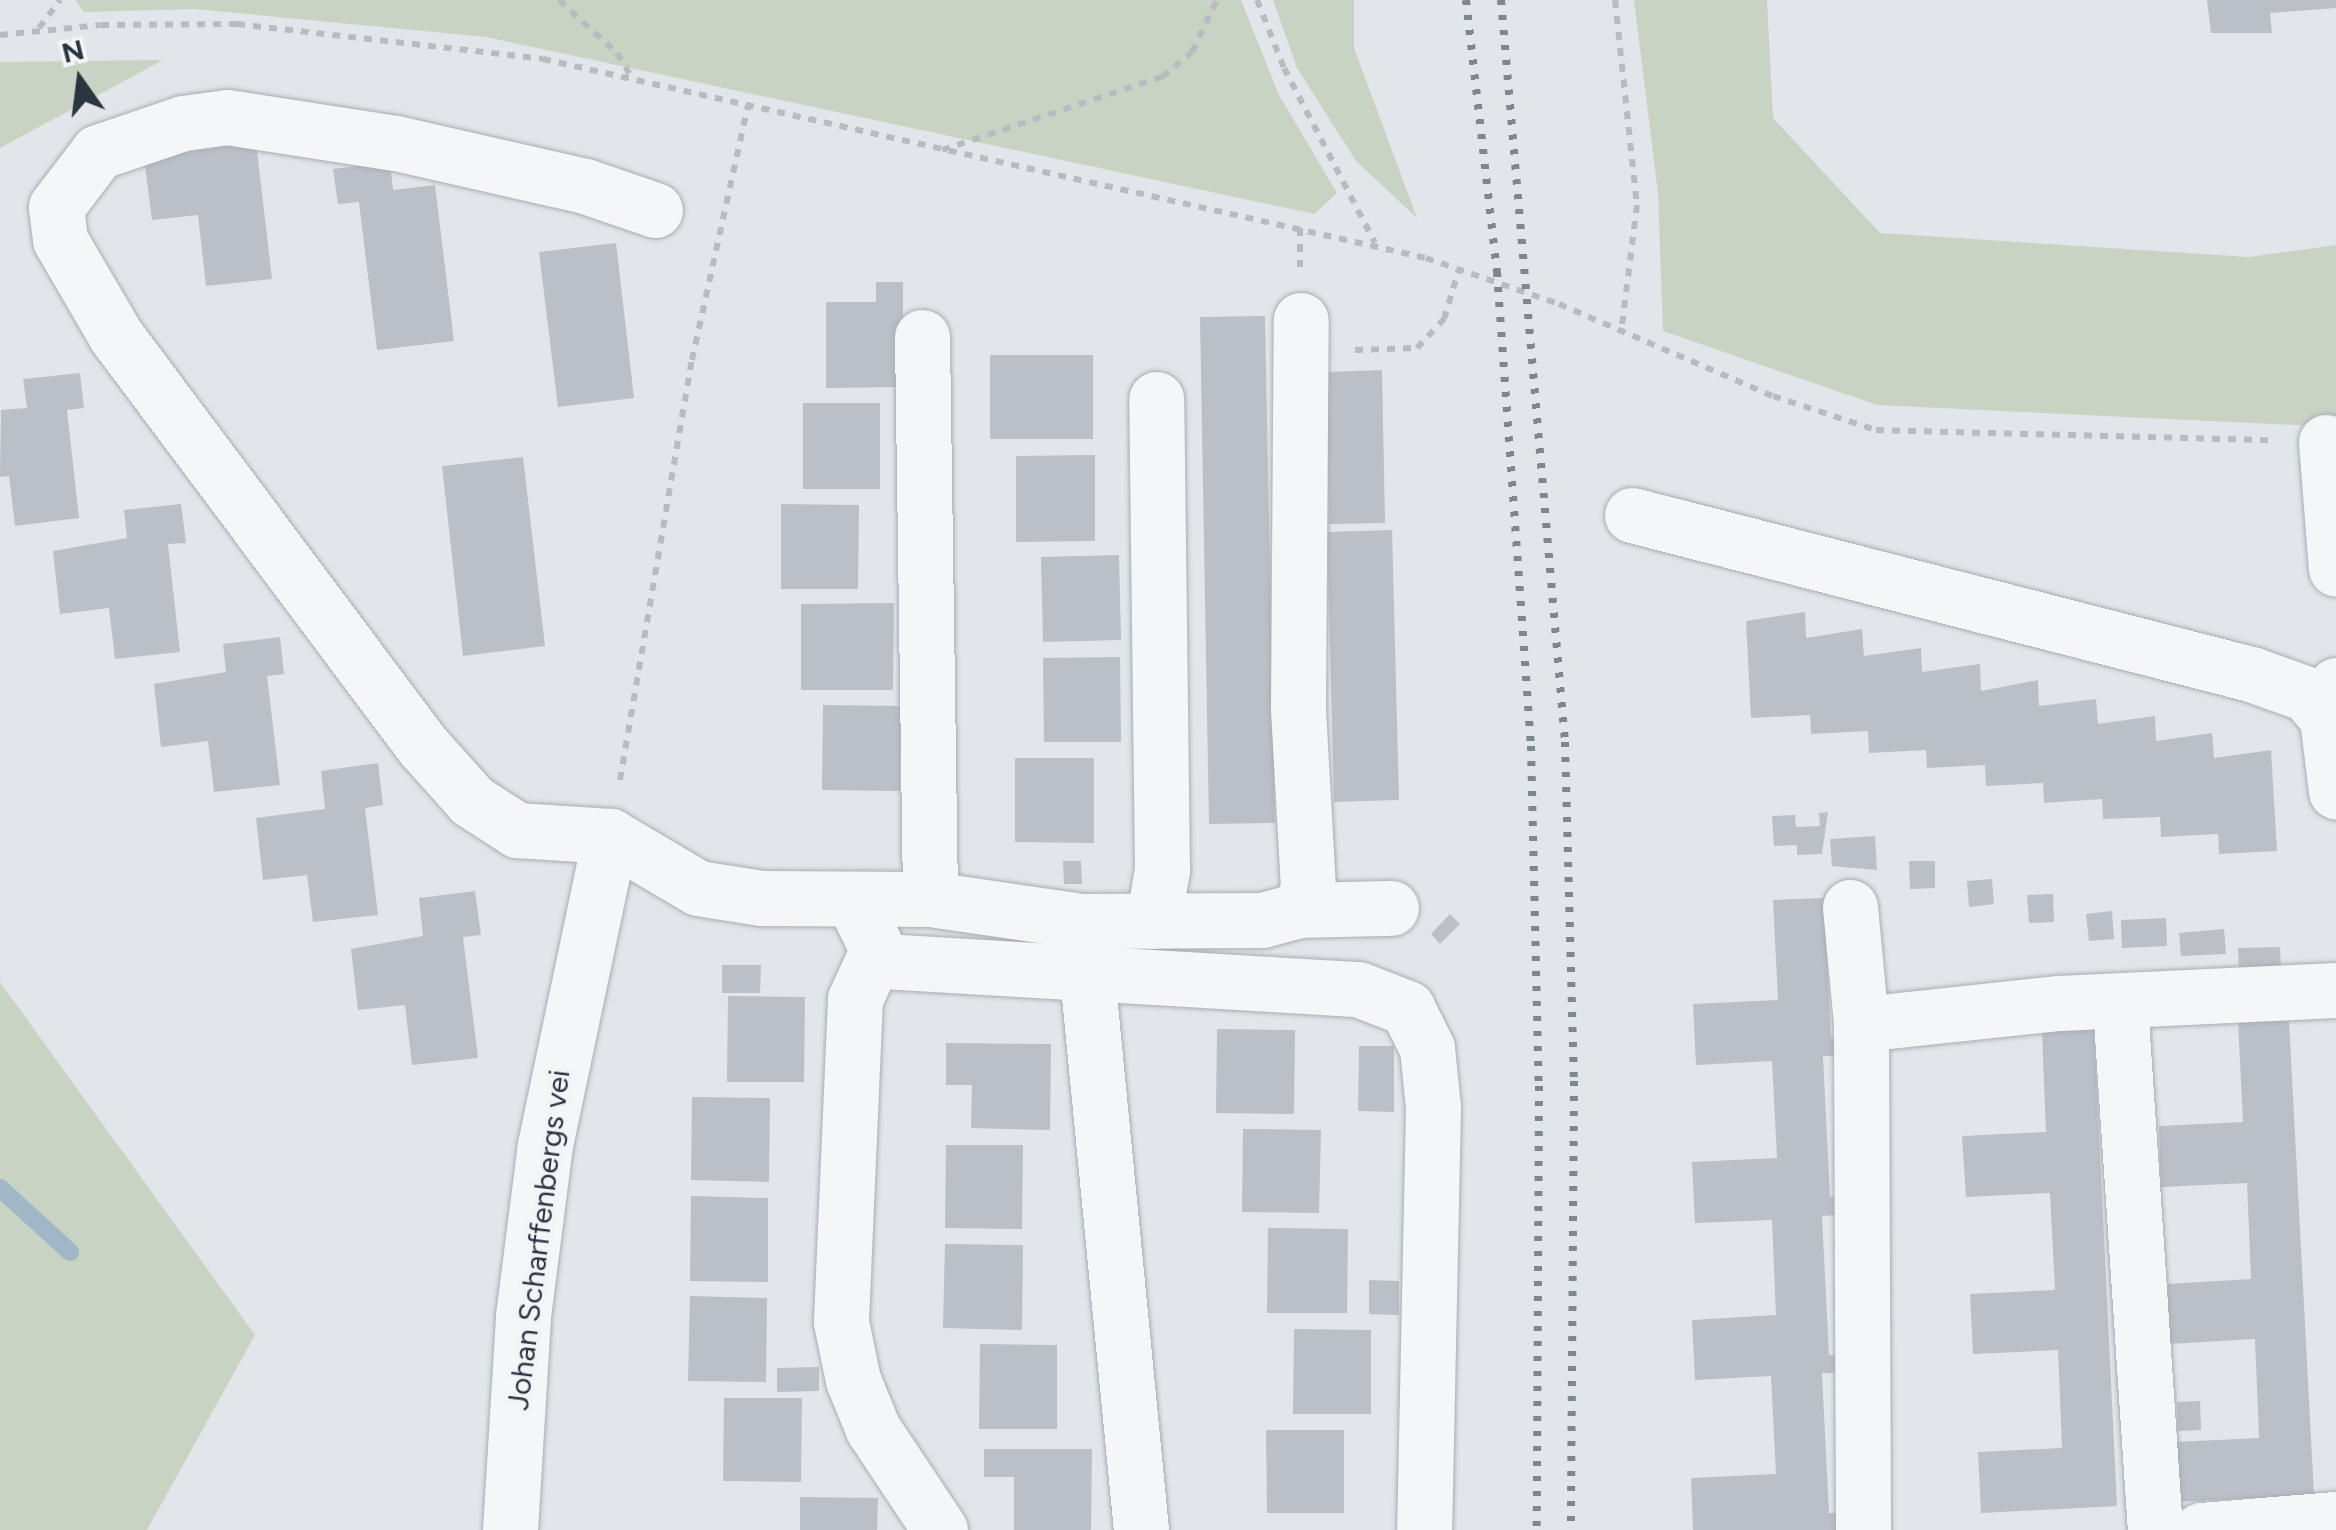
<!DOCTYPE html>
<html>
<head>
<meta charset="utf-8">
<style>
  body { margin:0 }
  #map { position:relative; width:2336px; height:1530px; overflow:hidden; background:#e2e6ea; font-family:Figtree,sans-serif }
  div>[style] { position:absolute }
  [style*='--x'] { left:calc(var(--x)*1px); top:calc(var(--y)*1px); width:calc(var(--w)*1px); rotate:calc(var(--a)*1deg) }
  .green>* { inset:0; background:#c9d3c4 }
  .stream>* { height:18px; margin:-9px; padding:0 9px; transform-origin:9px; border-radius:9px; background:#9fb7c7 }
  .building>* { inset:0; background:#bac0c6 }
  .path>* { height:6px; margin-top:-3px; transform-origin:0; background:repeating-linear-gradient(90deg,#b8bcc1 0 8px,transparent 0 16px) }
  .roads { filter:drop-shadow(0 0 2px #a7adb4) drop-shadow(0 0 2px #a7adb4) }
  .minor>* { height:55px; margin:-27.5px; padding:0 27.5px; transform-origin:27.5px; border-radius:27.5px; background:#f5f6f8 }
  .rail>* { height:8px; margin-top:-4px; transform-origin:0; background:repeating-linear-gradient(90deg,#7c8792 0 5px,transparent 0 15px) }
  span { translate:-50% -50%; white-space:nowrap; text-align:center; line-height:1.15; -webkit-text-stroke:8px #f2f4f7; paint-order:stroke }
  .street-label { font-size:30px; color:#2b3540 }
  .north { position:absolute; left:30px; top:30px; width:100px; height:100px; -webkit-text-stroke:8px #f2f4f7; paint-order:stroke; rotate:346deg; font-size:28px; font-weight:700; line-height:40px; text-align:center; color:#2b3540 }
  .north::after { content:''; display:block; margin:auto; width:35px; height:45px; background:#2b3540; clip-path:polygon(50% 0,100% 100%,50% 72%,0 100%) }
</style>
</head>
<body>
<div id="map">
  <div class="green">
    <div style="clip-path:polygon(75px 0,1241px 0,1279px 95px,1337px 193px,1314px 214px,486px 37px,195px 9px,84px 12px)"></div>
    <div style="clip-path:polygon(1273px 0,1354px 0,1354px 48px,1417px 218px,1356px 161px,1297px 68px)"></div>
    <div style="clip-path:polygon(1634px 0,1767px 0,1773px 118px,1880px 233px,2249px 257px,2336px 245px,2336px 427px,1877px 405px,1663px 331px,1658px 193px)"></div>
    <div style="clip-path:polygon(163px 60px,0 148px,0 62px)"></div>
    <div style="clip-path:polygon(0 982px,255px 1335px,147px 1530px,0 1530px)"></div>
  </div>
  <div class="stream">
    <div style="--x:0;--y:1188;--w:95;--a:42.4"></div>
  </div>
  <div class="building">
    <div style="clip-path:polygon(2207px 0,2336px 0,2336px 8px,2270px 13px,2272px 33px,2211px 33px)"></div>
    <div style="clip-path:polygon(256px 142px,272px 279px,206px 286px,198px 215px,152px 220px,144px 158px)"></div>
    <div style="clip-path:polygon(390px 162px,393px 190px,435px 185px,454px 341px,377px 350px,359px 202px,338px 204px,333px 169px)"></div>
    <div style="clip-path:polygon(616px 243px,634px 398px,558px 407px,539px 252px)"></div>
    <div style="clip-path:polygon(876px 282px,903px 282px,903px 387px,826px 388px,826px 302px,876px 302px)"></div>
    <div style="clip-path:polygon(1265px 316px,1275px 823px,1209px 824px,1200px 317px)"></div>
    <div style="clip-path:polygon(990px 355px,1093px 355px,1093px 439px,990px 439px)"></div>
    <div style="clip-path:polygon(1382px 370px,1385px 523px,1329px 524px,1326px 372px)"></div>
    <div style="clip-path:polygon(80px 373px,84px 408px,67px 410px,79px 518px,15px 526px,9px 476px,0 477px,1px 410px,27px 408px,23px 379px)"></div>
    <div style="clip-path:polygon(803px 403px,880px 403px,880px 489px,803px 489px)"></div>
    <div style="clip-path:polygon(1095px 455px,1095px 541px,1016px 542px,1016px 456px)"></div>
    <div style="clip-path:polygon(523px 457px,545px 646px,463px 656px,442px 466px)"></div>
    <div style="clip-path:polygon(181px 504px,186px 543px,168px 544px,180px 652px,115px 659px,109px 608px,60px 614px,53px 551px,127px 538px,124px 510px)"></div>
    <div style="clip-path:polygon(781px 504px,859px 505px,858px 589px,781px 589px)"></div>
    <div style="clip-path:polygon(1392px 530px,1399px 800px,1334px 802px,1327px 532px)"></div>
    <div style="clip-path:polygon(1119px 555px,1121px 640px,1043px 642px,1041px 557px)"></div>
    <div style="clip-path:polygon(894px 603px,893px 690px,801px 690px,801px 604px)"></div>
    <div style="clip-path:polygon(1805px 612px,1806px 638px,1862px 629px,1864px 656px,1921px 648px,1922px 672px,1980px 664px,1981px 691px,2038px 680px,2039px 706px,2096px 699px,2098px 724px,2155px 716px,2156px 741px,2212px 733px,2214px 758px,2271px 750px,2277px 851px,2219px 854px,2218px 834px,2161px 837px,2160px 817px,2103px 819px,2102px 799px,2044px 803px,2043px 783px,1986px 786px,1985px 765px,1927px 768px,1926px 750px,1869px 753px,1868px 731px,1811px 734px,1810px 715px,1751px 718px,1746px 621px)"></div>
    <div style="clip-path:polygon(280px 637px,284px 674px,267px 676px,280px 785px,214px 792px,208px 741px,161px 747px,154px 684px,226px 672px,223px 644px)"></div>
    <div style="clip-path:polygon(1120px 657px,1121px 742px,1044px 742px,1043px 658px)"></div>
    <div style="clip-path:polygon(823px 705px,901px 706px,900px 791px,822px 790px)"></div>
    <div style="clip-path:polygon(1015px 758px,1094px 758px,1094px 843px,1015px 842px)"></div>
    <div style="clip-path:polygon(378px 763px,383px 805px,365px 808px,378px 915px,313px 922px,307px 875px,263px 880px,256px 818px,325px 809px,321px 771px)"></div>
    <div style="clip-path:polygon(1828px 812px,1822px 854px,1797px 855px,1797px 845px,1774px 846px,1772px 816px,1795px 815px,1796px 827px,1820px 826px,1819px 813px)"></div>
    <div style="clip-path:polygon(1875px 836px,1877px 870px,1832px 866px,1830px 839px)"></div>
    <div style="clip-path:polygon(1063px 861px,1081px 861px,1082px 884px,1064px 884px)"></div>
    <div style="clip-path:polygon(1909px 861px,1935px 861px,1935px 888px,1910px 889px)"></div>
    <div style="clip-path:polygon(1992px 879px,1994px 904px,1969px 907px,1967px 881px)"></div>
    <div style="clip-path:polygon(475px 891px,481px 935px,463px 937px,478px 1058px,412px 1065px,405px 1005px,358px 1010px,351px 949px,423px 936px,419px 898px)"></div>
    <div style="clip-path:polygon(2053px 894px,2054px 922px,2029px 923px,2027px 895px)"></div>
    <div style="clip-path:polygon(1824px 898px,1831px 1038px,1840px 1038px,1841px 1056px,1823px 1056px,1830px 1197px,1839px 1197px,1840px 1215px,1822px 1216px,1829px 1355px,1838px 1355px,1839px 1373px,1822px 1373px,1829px 1513px,1837px 1513px,1838px 1530px,1693px 1530px,1691px 1478px,1776px 1474px,1771px 1376px,1695px 1380px,1692px 1320px,1776px 1315px,1772px 1220px,1695px 1223px,1692px 1162px,1777px 1158px,1772px 1061px,1696px 1065px,1693px 1004px,1778px 1000px,1773px 900px)"></div>
    <div style="clip-path:polygon(2112px 911px,2114px 939px,2089px 941px,2086px 914px)"></div>
    <div style="clip-path:polygon(1450px 914px,1460px 924px,1440px 944px,1431px 934px)"></div>
    <div style="clip-path:polygon(2166px 918px,2167px 946px,2122px 948px,2121px 920px)"></div>
    <div style="clip-path:polygon(2224px 929px,2226px 954px,2181px 956px,2179px 933px)"></div>
    <div style="clip-path:polygon(2280px 947px,2281px 971px,2239px 971px,2238px 948px)"></div>
    <div style="clip-path:polygon(722px 965px,761px 965px,760px 993px,722px 993px)"></div>
    <div style="clip-path:polygon(728px 996px,805px 997px,804px 1082px,727px 1082px)"></div>
    <div style="clip-path:polygon(2289px 1020px,2314px 1495px,2178px 1502px,2175px 1442px,2259px 1438px,2255px 1339px,2170px 1344px,2167px 1284px,2251px 1279px,2247px 1183px,2161px 1187px,2159px 1126px,2243px 1122px,2238px 1022px)"></div>
    <div style="clip-path:polygon(1217px 1029px,1295px 1030px,1294px 1114px,1216px 1113px)"></div>
    <div style="clip-path:polygon(2094px 1030px,2117px 1506px,1981px 1513px,1978px 1452px,2062px 1448px,2058px 1350px,1973px 1354px,1970px 1294px,2055px 1290px,2050px 1193px,1966px 1197px,1962px 1136px,2046px 1132px,2042px 1032px)"></div>
    <div style="clip-path:polygon(946px 1043px,1051px 1044px,1050px 1130px,971px 1128px,972px 1085px,946px 1085px)"></div>
    <div style="clip-path:polygon(1359px 1046px,1394px 1046px,1394px 1112px,1358px 1111px)"></div>
    <div style="clip-path:polygon(692px 1097px,770px 1098px,769px 1182px,691px 1180px)"></div>
    <div style="clip-path:polygon(1243px 1129px,1321px 1130px,1319px 1213px,1242px 1212px)"></div>
    <div style="clip-path:polygon(946px 1145px,1023px 1145px,1022px 1229px,945px 1228px)"></div>
    <div style="clip-path:polygon(691px 1196px,768px 1198px,768px 1282px,690px 1281px)"></div>
    <div style="clip-path:polygon(1268px 1228px,1348px 1229px,1347px 1313px,1267px 1313px)"></div>
    <div style="clip-path:polygon(945px 1244px,1023px 1245px,1022px 1330px,943px 1328px)"></div>
    <div style="clip-path:polygon(1369px 1280px,1399px 1281px,1399px 1315px,1369px 1314px)"></div>
    <div style="clip-path:polygon(690px 1296px,767px 1298px,766px 1382px,688px 1381px)"></div>
    <div style="clip-path:polygon(1294px 1329px,1371px 1330px,1371px 1414px,1293px 1414px)"></div>
    <div style="clip-path:polygon(980px 1344px,1057px 1345px,1057px 1429px,979px 1429px)"></div>
    <div style="clip-path:polygon(819px 1367px,819px 1391px,777px 1392px,777px 1368px)"></div>
    <div style="clip-path:polygon(724px 1398px,802px 1398px,801px 1482px,723px 1481px)"></div>
    <div style="clip-path:polygon(2200px 1401px,2201px 1430px,2178px 1431px,2177px 1402px)"></div>
    <div style="clip-path:polygon(1266px 1430px,1344px 1430px,1344px 1513px,1267px 1513px)"></div>
    <div style="clip-path:polygon(984px 1449px,1092px 1449px,1091px 1530px,1014px 1530px,1014px 1477px,984px 1477px)"></div>
    <div style="clip-path:polygon(800px 1497px,878px 1498px,877px 1530px,800px 1530px)"></div>
  </div>
  <div class="path">
    <div style="--x:559;--y:0;--w:79;--a:42.4"></div>
    <div style="--x:617;--y:53;--w:27;--a:59"></div>
    <div style="--x:1257;--y:0;--w:73;--a:68.3"></div>
    <div style="--x:1284;--y:68;--w:197;--a:62.5"></div>
    <div style="--x:1615;--y:0;--w:206;--a:83.9"></div>
    <div style="--x:1637;--y:205;--w:129;--a:97.1"></div>
    <div style="--x:39;--y:28;--w:35;--a:-53"></div>
    <div style="--x:0;--y:35;--w:101;--a:-5.7"></div>
    <div style="--x:101;--y:25;--w:136;--a:-0.4"></div>
    <div style="--x:237;--y:24;--w:308;--a:6.5"></div>
    <div style="--x:543;--y:59;--w:905;--a:12.7"></div>
    <div style="--x:1426;--y:258;--w:141;--a:19.1"></div>
    <div style="--x:1559;--y:304;--w:233;--a:23.3"></div>
    <div style="--x:1773;--y:396;--w:108;--a:18.3"></div>
    <div style="--x:1876;--y:430;--w:395;--a:1.5"></div>
    <div style="--x:942;--y:150;--w:232;--a:-18.4"></div>
    <div style="--x:1162;--y:77;--w:39;--a:-40"></div>
    <div style="--x:1192;--y:52;--w:58;--a:-64.3"></div>
    <div style="--x:1300;--y:228;--w:39;--a:90"></div>
    <div style="--x:1355;--y:350;--w:62;--a:-1.8"></div>
    <div style="--x:1417;--y:348;--w:40;--a:-47"></div>
    <div style="--x:1444;--y:319;--w:52;--a:-73.3"></div>
    <div style="--x:620;--y:780;--w:426;--a:-80.3"></div>
    <div style="--x:692;--y:360;--w:261;--a:-77.6"></div>
  </div>
  <div class="roads">
    <div class="minor">
      <div style="--x:655;--y:210;--w:74;--a:-161.1"></div>
      <div style="--x:585;--y:186;--w:195;--a:-167.2"></div>
      <div style="--x:395;--y:143;--w:170;--a:-171.2"></div>
      <div style="--x:227;--y:117;--w:44;--a:172.2"></div>
      <div style="--x:183;--y:123;--w:90;--a:161.2"></div>
      <div style="--x:98;--y:152;--w:69;--a:127.4"></div>
      <div style="--x:56;--y:207;--w:33;--a:83"></div>
      <div style="--x:60;--y:240;--w:111;--a:59.7"></div>
      <div style="--x:116;--y:336;--w:511;--a:53.2"></div>
      <div style="--x:422;--y:745;--w:75;--a:48.2"></div>
      <div style="--x:472;--y:801;--w:54;--a:32.8"></div>
      <div style="--x:517;--y:830;--w:93;--a:3.7"></div>
      <div style="--x:610;--y:836;--w:102;--a:30.6"></div>
      <div style="--x:698;--y:888;--w:64;--a:9"></div>
      <div style="--x:761;--y:898;--w:169;--a:0.3"></div>
      <div style="--x:930;--y:899;--w:153;--a:8.3"></div>
      <div style="--x:1081;--y:921;--w:181;--a:-0.3"></div>
      <div style="--x:1262;--y:920;--w:39;--a:-15"></div>
      <div style="--x:1300;--y:910;--w:23;--a:-70"></div>
      <div style="--x:1308;--y:888;--w:181;--a:-93.2"></div>
      <div style="--x:1298;--y:707;--w:387;--a:-89.6"></div>
      <div style="--x:922;--y:337;--w:562;--a:89.18"></div>
      <div style="--x:2326;--y:442;--w:127;--a:85.5"></div>
      <div style="--x:1632;--y:515;--w:639;--a:14.41"></div>
      <div style="--x:2251;--y:674;--w:59;--a:19.7"></div>
      <div style="--x:2307;--y:694;--w:31;--a:50"></div>
      <div style="--x:2336;--y:685;--w:34;--a:105"></div>
      <div style="--x:2327;--y:718;--w:74;--a:83"></div>
      <div style="--x:854;--y:902;--w:66;--a:63.8"></div>
      <div style="--x:883;--y:961;--w:476;--a:3.4"></div>
      <div style="--x:1358;--y:989;--w:53;--a:21.2"></div>
      <div style="--x:1407;--y:1008;--w:45;--a:63.4"></div>
      <div style="--x:1427;--y:1048;--w:59;--a:84.2"></div>
      <div style="--x:1433;--y:1107;--w:423;--a:91.2"></div>
      <div style="--x:1850;--y:907;--w:118;--a:84.6"></div>
      <div style="--x:1300;--y:910;--w:91;--a:-1.3"></div>
      <div style="--x:1153;--y:921;--w:52;--a:-80"></div>
      <div style="--x:1162;--y:870;--w:471;--a:-90.7"></div>
      <div style="--x:876;--y:953;--w:51;--a:114.5"></div>
      <div style="--x:855;--y:999;--w:323;--a:92.5"></div>
      <div style="--x:841;--y:1322;--w:59;--a:78.3"></div>
      <div style="--x:853;--y:1380;--w:53;--a:67.8"></div>
      <div style="--x:873;--y:1429;--w:121;--a:56.4"></div>
      <div style="--x:1087;--y:975;--w:558;--a:84.44"></div>
      <div style="--x:2120;--y:1005;--w:526;--a:86.19"></div>
      <div style="--x:510;--y:1530;--w:214;--a:-86.5"></div>
      <div style="--x:523;--y:1316;--w:172;--a:-82.7"></div>
      <div style="--x:545;--y:1145;--w:316;--a:-78.1"></div>
      <div style="--x:1863;--y:1530;--w:506;--a:-90.23"></div>
      <div style="--x:1861;--y:1024;--w:199;--a:-6.1"></div>
      <div style="--x:2059;--y:1003;--w:277;--a:-2.7"></div>
      <div style="--x:2201;--y:1530;--w:135;--a:-4.7"></div>
    </div>
  </div>
  <div class="rail">
    <div style="--x:1466;--y:0;--w:274;--a:83.5"></div>
    <div style="--x:1497;--y:272;--w:475;--a:85.9"></div>
    <div style="--x:1531;--y:746;--w:340;--a:88.7"></div>
    <div style="--x:1539;--y:1086;--w:444;--a:90.3"></div>
    <div style="--x:1501;--y:0;--w:745;--a:85.07"></div>
    <div style="--x:1565;--y:742;--w:339;--a:88.5"></div>
    <div style="--x:1574;--y:1081;--w:449;--a:90.4"></div>
  </div>
  <div class="street-label">
    <span style="left:539px;top:1240px;rotate:-83deg">Johan Scharffenbergs vei</span>
  </div>
  <div class="north">N</div>
</div>
</body>
</html>
